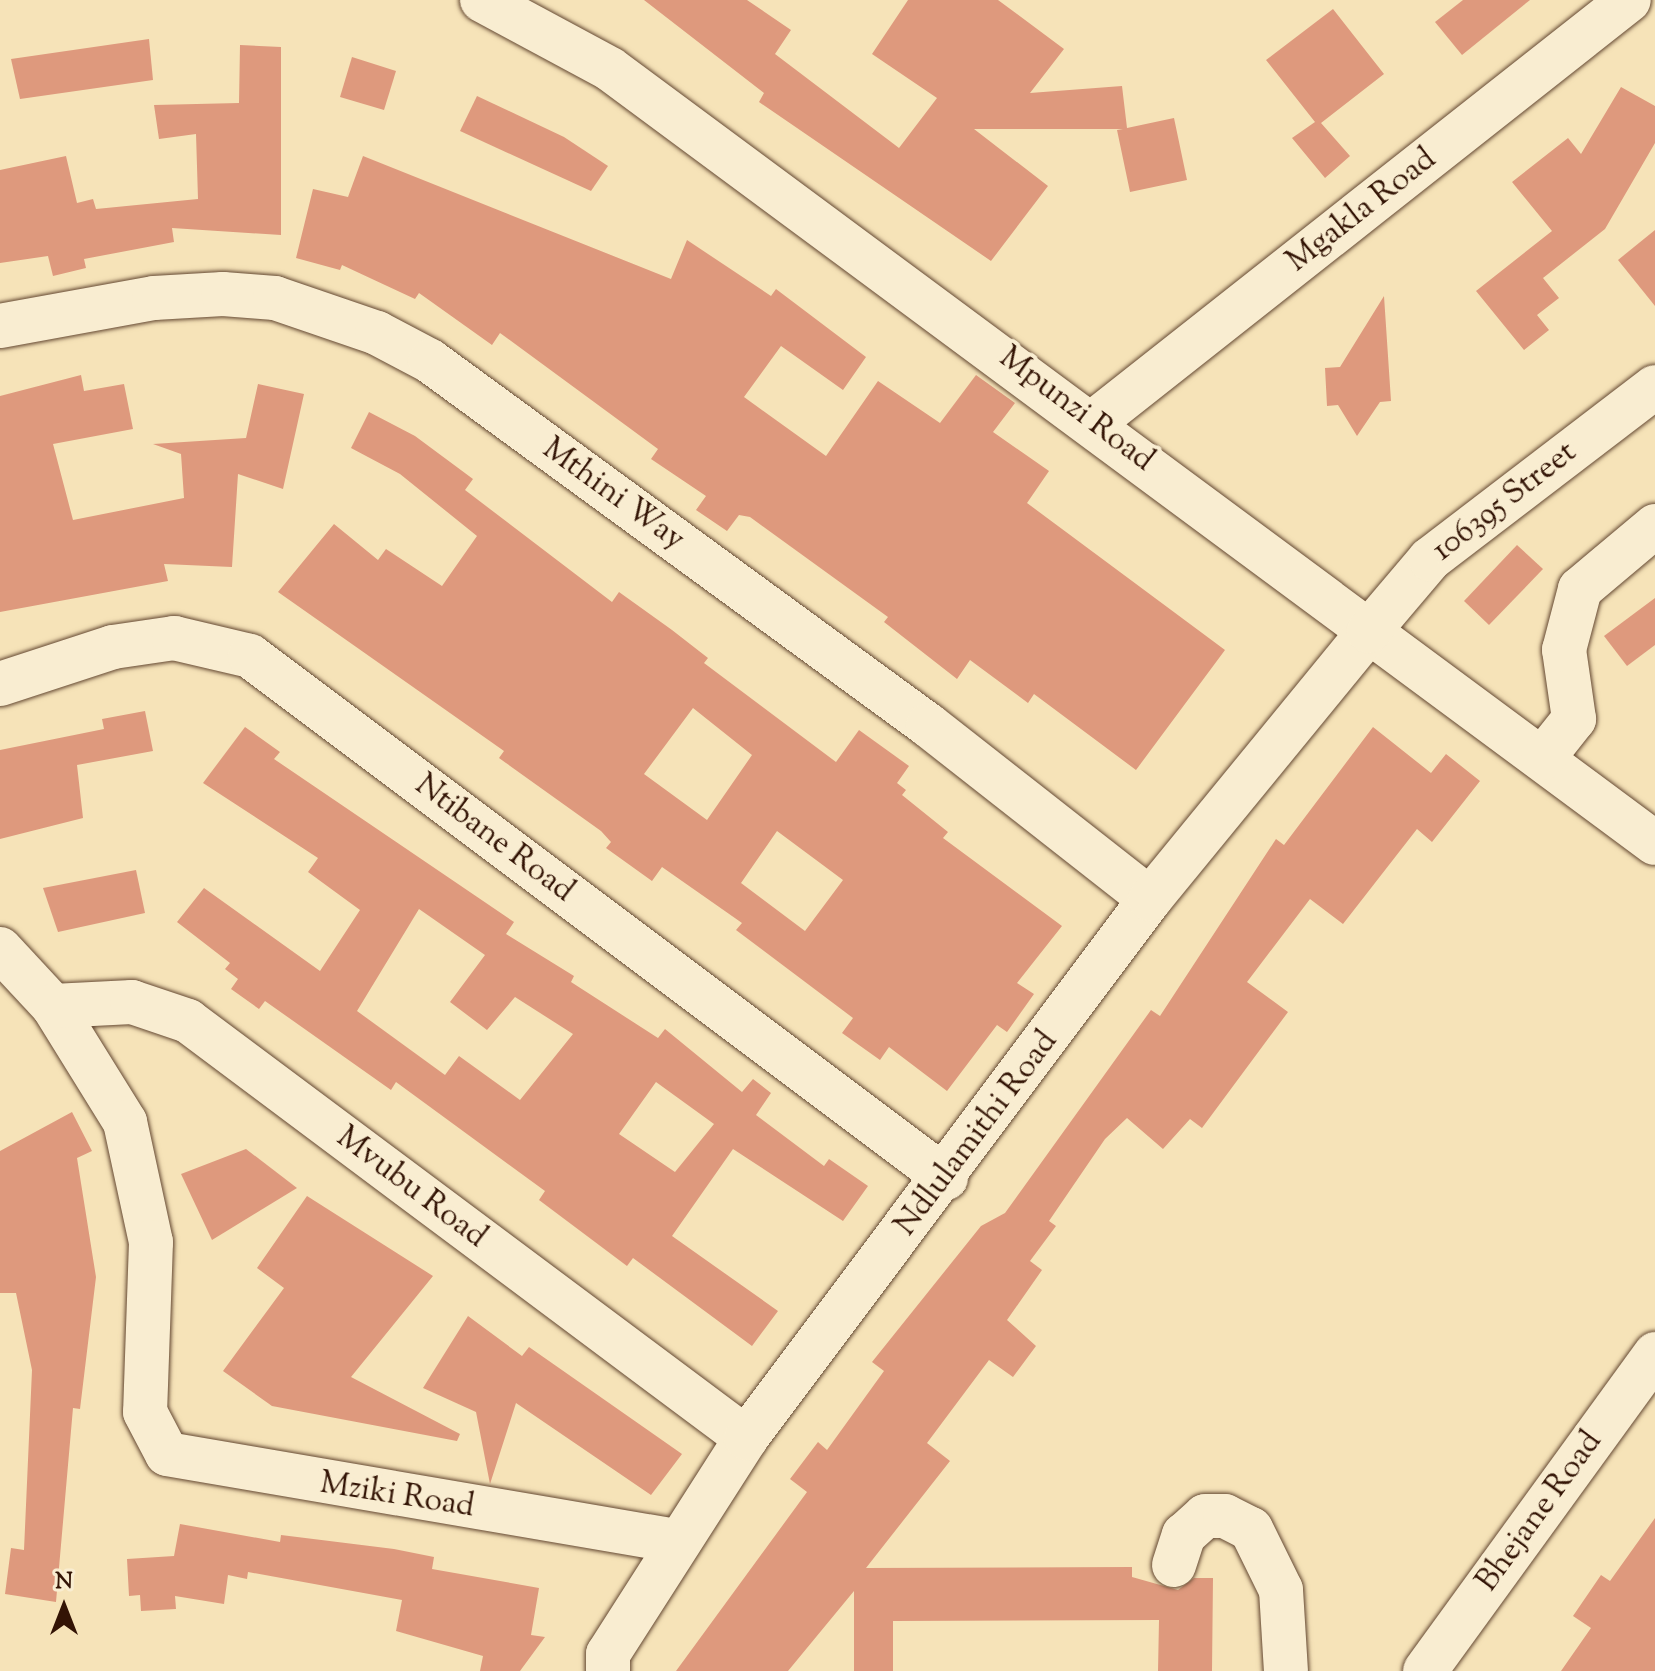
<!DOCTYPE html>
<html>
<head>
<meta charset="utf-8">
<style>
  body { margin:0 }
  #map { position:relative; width:1655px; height:1671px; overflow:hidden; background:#f6e3b8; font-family:"Sorts Mill Goudy",serif }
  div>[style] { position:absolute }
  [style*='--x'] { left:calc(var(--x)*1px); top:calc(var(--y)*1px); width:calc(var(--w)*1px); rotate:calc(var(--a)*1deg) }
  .building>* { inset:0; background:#de997d }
  .roads { filter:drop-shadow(0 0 2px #644832) drop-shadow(0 0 2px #644832) }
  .minor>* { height:44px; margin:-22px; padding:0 22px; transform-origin:22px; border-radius:22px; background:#f9edd1 }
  span { translate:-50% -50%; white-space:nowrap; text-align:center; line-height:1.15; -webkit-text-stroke:8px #f9edd1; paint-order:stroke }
  .street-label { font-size:32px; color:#331405 }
  .north { position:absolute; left:24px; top:1567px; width:80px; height:80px; -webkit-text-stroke:6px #f9edd1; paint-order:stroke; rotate:0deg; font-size:22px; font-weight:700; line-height:32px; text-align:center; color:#331405 }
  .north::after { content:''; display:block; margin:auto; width:28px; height:36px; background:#331405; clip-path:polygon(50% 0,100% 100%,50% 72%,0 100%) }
</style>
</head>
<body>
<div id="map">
  <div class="building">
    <div style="clip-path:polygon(644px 0,747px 0,791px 30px,775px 54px,899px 148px,937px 98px,872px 54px,908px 0,998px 0,1064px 49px,1030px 93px,1122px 86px,1127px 128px,1174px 118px,1187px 180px,1130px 192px,1117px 130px,1123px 129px,974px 129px,1048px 186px,991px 261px,759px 102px,764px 93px)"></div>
    <div style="clip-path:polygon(1463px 0,1530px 0,1462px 55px,1435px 22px)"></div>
    <div style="clip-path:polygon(1333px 9px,1384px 74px,1321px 123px,1350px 156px,1325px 178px,1292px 138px,1315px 122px,1266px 60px)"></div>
    <div style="clip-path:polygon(149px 39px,153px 80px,20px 99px,11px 59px)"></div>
    <div style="clip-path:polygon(240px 45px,281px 47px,281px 235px,172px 228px,174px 242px,84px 259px,86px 268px,53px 276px,48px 256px,0 263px,0 170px,66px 156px,77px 203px,93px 199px,96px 209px,198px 199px,196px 134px,159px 139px,154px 105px,239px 103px)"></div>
    <div style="clip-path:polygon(352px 57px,396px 71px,384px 110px,340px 97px)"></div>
    <div style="clip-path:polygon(1621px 87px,1655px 106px,1655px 143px,1605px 229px,1543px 278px,1559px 298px,1537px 315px,1549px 330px,1524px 350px,1476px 291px,1552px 231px,1512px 182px,1568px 138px,1581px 154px)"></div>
    <div style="clip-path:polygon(477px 96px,564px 137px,608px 166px,591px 191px,460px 131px)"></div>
    <div style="clip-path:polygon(363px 156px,671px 279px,687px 240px,771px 296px,776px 289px,866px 357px,843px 390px,781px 346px,744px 397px,826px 456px,878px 381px,940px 423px,976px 375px,1015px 403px,993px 432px,1049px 471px,1027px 503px,1225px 650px,1136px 770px,1034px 694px,1028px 703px,970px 660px,957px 679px,884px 622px,888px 617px,750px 517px,739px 515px,727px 531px,696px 510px,706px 496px,651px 459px,658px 449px,500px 333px,492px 345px,419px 293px,415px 299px,342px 265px,340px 270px,296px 258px,313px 189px,348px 197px)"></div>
    <div style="clip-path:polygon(1655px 230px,1655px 306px,1618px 260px)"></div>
    <div style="clip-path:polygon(1384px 296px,1391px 401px,1380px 402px,1357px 436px,1338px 405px,1327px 406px,1325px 368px,1340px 367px)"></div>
    <div style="clip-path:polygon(81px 375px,84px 391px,124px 384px,133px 429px,53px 444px,73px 520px,184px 498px,181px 454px,153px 444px,246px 438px,258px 384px,304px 394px,283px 489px,238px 474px,232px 567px,164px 564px,168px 581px,0 612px,0 396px)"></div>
    <div style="clip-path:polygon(evenodd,369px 412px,415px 436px,473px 479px,465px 490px,612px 602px,619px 592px,672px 630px,708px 658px,704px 663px,836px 762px,859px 730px,909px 766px,897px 783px,906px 790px,902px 795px,948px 832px,943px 838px,1062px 926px,1017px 983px,1034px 994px,1007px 1032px,997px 1025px,947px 1091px,889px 1047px,880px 1060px,842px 1033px,853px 1018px,736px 930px,742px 923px,662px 867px,652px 881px,606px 848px,611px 842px,601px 831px,499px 758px,504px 751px,278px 592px,334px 524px,378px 560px,386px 549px,442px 586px,477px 536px,400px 474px,351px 448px,369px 412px,693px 708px,752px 755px,707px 820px,644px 774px,693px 708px,369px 412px,777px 831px,843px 880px,805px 931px,741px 883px,777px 831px)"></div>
    <div style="clip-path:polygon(1517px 545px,1543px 569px,1489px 625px,1464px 601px)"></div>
    <div style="clip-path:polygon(1655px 598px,1655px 645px,1627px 666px,1604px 636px)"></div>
    <div style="clip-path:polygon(145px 711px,153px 751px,77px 765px,83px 818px,0 839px,0 750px,104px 729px,102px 719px)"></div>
    <div style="clip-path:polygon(evenodd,245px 727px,280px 752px,274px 759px,514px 922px,506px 934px,574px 976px,571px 982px,658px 1038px,665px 1029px,742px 1092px,753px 1079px,771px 1093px,756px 1115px,824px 1166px,829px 1159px,868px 1186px,843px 1221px,733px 1149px,672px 1236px,778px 1311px,752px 1346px,633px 1258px,627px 1266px,539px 1200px,545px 1191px,396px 1082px,391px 1090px,265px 1001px,259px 1009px,231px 989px,238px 979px,225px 969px,230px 963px,177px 922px,204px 888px,320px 971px,360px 910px,308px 872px,318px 858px,203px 783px,245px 727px,419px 909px,485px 955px,450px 1002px,487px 1030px,515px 997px,573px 1034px,520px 1100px,459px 1056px,445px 1075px,357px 1011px,419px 909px,245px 727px,656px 1082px,714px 1124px,675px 1172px,619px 1134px,656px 1082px)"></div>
    <div style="clip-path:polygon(1373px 727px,1431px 773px,1446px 754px,1480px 781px,1432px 842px,1417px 829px,1343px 924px,1310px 899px,1247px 982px,1288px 1012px,1202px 1128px,1190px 1119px,1163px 1149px,1127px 1118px,1105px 1139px,1049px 1221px,1056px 1226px,1030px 1261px,1042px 1270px,1007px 1320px,1036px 1346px,1013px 1377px,989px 1360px,927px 1443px,950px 1461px,866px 1568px,1132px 1567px,1132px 1577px,1178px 1590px,1194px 1578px,1213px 1578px,1212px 1671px,1158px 1671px,1159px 1620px,893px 1621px,893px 1671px,854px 1671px,854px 1591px,788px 1671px,676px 1671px,807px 1492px,790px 1479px,818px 1442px,827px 1450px,884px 1371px,872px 1362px,981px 1226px,1005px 1213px,1151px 1010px,1160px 1016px,1276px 839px,1284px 845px)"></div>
    <div style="clip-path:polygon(136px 870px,145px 913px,58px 932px,43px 888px)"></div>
    <div style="clip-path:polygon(72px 1112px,92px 1151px,77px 1158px,96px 1277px,80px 1409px,73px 1408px,56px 1602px,5px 1594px,11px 1548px,24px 1550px,32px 1370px,16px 1293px,0 1293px,0 1151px)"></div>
    <div style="clip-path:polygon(246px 1149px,297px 1188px,212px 1240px,181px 1174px)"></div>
    <div style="clip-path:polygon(307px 1196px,433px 1276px,351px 1377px,460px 1434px,457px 1441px,272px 1406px,223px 1371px,284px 1288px,257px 1268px)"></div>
    <div style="clip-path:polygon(468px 1316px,522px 1356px,529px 1347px,682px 1454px,651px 1495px,516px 1403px,490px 1484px,476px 1412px,423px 1388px)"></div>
    <div style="clip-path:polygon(1655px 1518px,1655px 1671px,1561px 1671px,1591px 1628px,1573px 1616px,1601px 1575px,1610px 1581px)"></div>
    <div style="clip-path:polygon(180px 1524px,280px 1542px,281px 1535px,394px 1549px,434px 1557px,432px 1569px,539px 1588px,531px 1635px,545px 1637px,520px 1671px,480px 1671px,483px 1656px,396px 1631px,402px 1600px,248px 1572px,247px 1579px,228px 1575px,224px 1604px,175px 1596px,176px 1609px,141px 1611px,140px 1595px,129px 1596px,127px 1559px,174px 1556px)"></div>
  </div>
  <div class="roads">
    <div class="minor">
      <div style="--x:482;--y:0;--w:145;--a:28.3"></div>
      <div style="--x:610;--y:69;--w:1300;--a:36.53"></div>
      <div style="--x:0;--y:326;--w:157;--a:-10.3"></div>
      <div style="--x:154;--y:298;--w:69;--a:-3.3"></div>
      <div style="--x:223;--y:294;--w:52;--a:4.4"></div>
      <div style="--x:275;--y:298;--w:108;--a:18.9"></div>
      <div style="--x:377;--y:333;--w:60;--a:27.8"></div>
      <div style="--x:430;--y:361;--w:617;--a:36.16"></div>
      <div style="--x:928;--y:725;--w:282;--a:38.1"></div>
      <div style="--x:1094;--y:422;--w:681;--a:-38.27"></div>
      <div style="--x:0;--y:684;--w:119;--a:-18.1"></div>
      <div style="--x:113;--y:647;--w:62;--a:-8.4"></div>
      <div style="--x:174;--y:638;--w:78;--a:13.3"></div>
      <div style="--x:250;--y:656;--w:870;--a:36.87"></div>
      <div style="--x:1543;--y:758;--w:50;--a:-51.5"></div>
      <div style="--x:1574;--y:719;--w:70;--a:-98.2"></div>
      <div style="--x:1564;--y:650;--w:63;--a:-75.3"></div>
      <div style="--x:1580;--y:589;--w:98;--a:-40"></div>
      <div style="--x:0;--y:949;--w:78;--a:47.1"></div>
      <div style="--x:53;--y:1006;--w:137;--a:58.2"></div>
      <div style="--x:125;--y:1122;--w:123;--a:77.8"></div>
      <div style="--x:151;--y:1242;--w:170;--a:92"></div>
      <div style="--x:145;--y:1412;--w:47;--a:62.4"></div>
      <div style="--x:167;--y:1454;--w:516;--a:9.7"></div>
      <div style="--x:53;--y:1006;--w:79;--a:-2.9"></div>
      <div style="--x:132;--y:1002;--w:59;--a:18.7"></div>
      <div style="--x:188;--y:1021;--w:697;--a:36.77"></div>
      <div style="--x:1174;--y:1565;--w:32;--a:-72"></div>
      <div style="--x:1184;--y:1535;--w:28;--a:-42"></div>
      <div style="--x:1205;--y:1516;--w:20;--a:0"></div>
      <div style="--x:1225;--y:1516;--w:29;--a:27"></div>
      <div style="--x:1251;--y:1529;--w:68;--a:63.8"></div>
      <div style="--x:1281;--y:1590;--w:81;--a:86.5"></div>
      <div style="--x:608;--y:1671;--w:17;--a:-90"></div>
      <div style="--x:608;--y:1654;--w:256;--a:-57.4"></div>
      <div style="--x:746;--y:1438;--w:674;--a:-53.15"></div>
      <div style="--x:1150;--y:899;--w:346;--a:-50.7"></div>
      <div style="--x:1369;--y:631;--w:94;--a:-49.7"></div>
      <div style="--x:1430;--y:559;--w:283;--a:-37.4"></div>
      <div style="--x:1425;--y:1671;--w:392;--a:-54"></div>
    </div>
  </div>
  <div class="street-label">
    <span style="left:1362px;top:211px;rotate:-38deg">Mgakla Road</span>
    <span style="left:1076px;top:410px;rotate:37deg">Mpunzi Road</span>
    <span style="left:613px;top:495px;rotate:36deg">Mthini Way</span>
    <span style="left:1505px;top:502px;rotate:-38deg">106395 Street</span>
    <span style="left:494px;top:839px;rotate:37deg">Ntibane Road</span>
    <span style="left:977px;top:1134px;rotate:-53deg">Ndlulamithi Road</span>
    <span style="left:411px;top:1188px;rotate:37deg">Mvubu Road</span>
    <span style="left:397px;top:1496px;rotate:9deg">Mziki Road</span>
    <span style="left:1540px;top:1512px;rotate:-54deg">Bhejane Road</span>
  </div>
  <div class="north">N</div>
</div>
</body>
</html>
